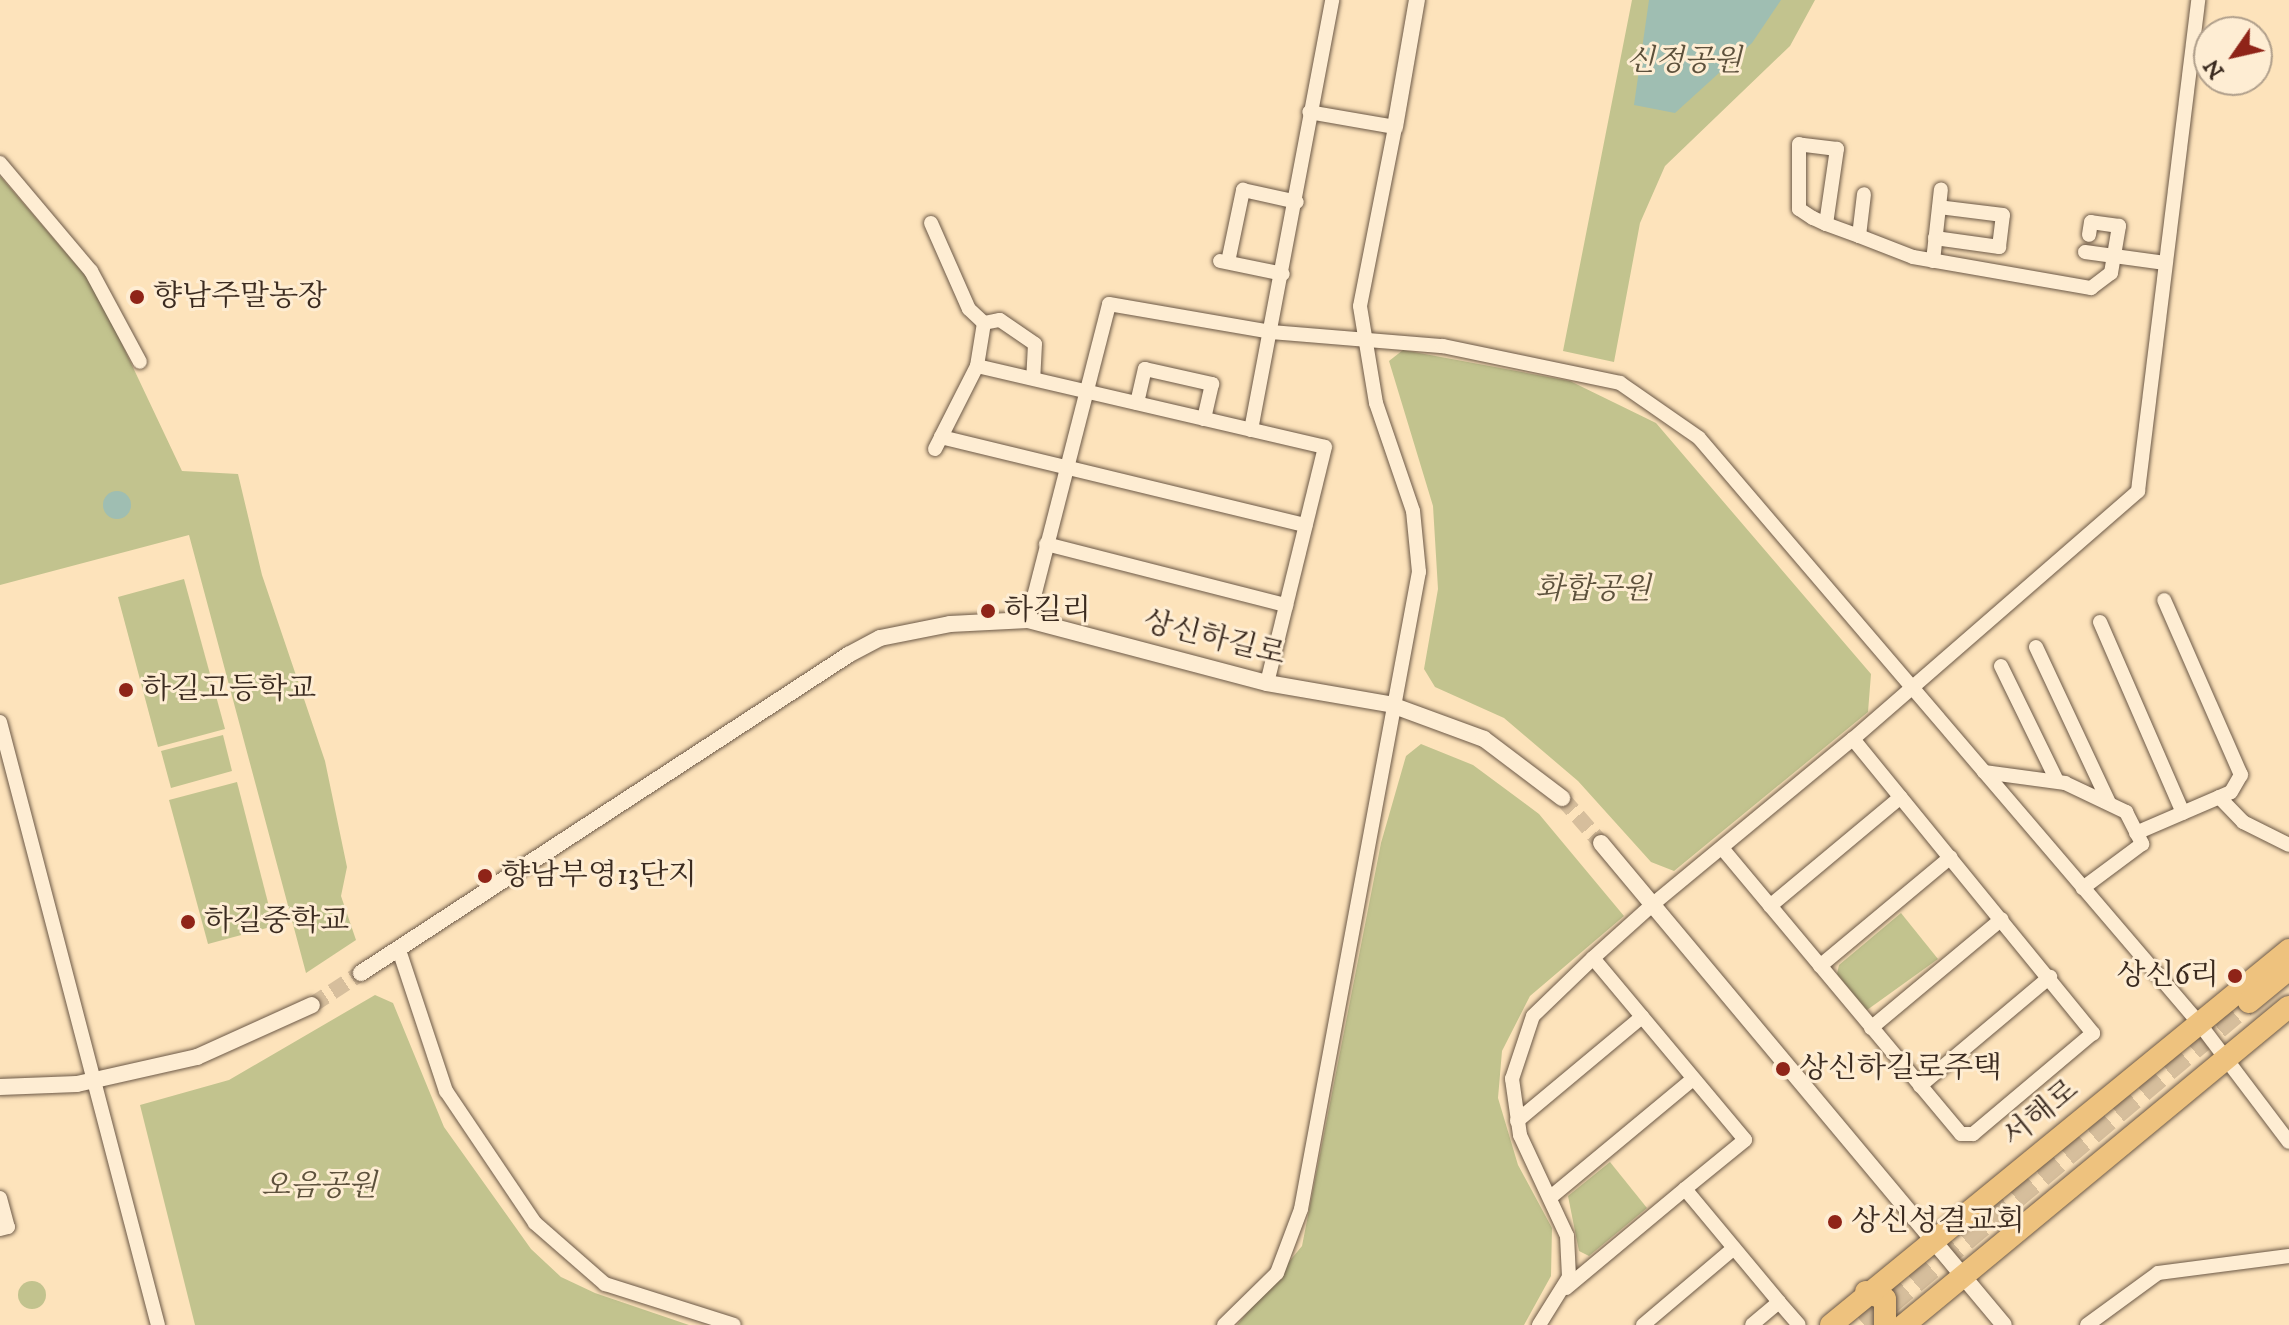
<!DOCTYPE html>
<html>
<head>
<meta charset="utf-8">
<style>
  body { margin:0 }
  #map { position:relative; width:2289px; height:1325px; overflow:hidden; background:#fde3bb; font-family:"IM FELL DW Pica","Noto Serif KR",serif }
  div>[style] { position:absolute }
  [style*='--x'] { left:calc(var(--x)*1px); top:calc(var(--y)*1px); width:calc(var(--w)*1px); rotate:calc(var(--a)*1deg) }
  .green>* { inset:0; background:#c2c38e }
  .round { border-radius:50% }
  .water>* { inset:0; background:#9fbeb2 }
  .tertiary-tunnel>* { height:16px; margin-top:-8px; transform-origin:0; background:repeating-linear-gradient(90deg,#d6be9c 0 16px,transparent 0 24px) }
  .trunk-tunnel>* { height:22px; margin-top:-11px; transform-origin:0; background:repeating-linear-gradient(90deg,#d6be9c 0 22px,transparent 0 33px) }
  .roads { filter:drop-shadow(0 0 2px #6c5947) drop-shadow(0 0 2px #6c5947) }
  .minor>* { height:14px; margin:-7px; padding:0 7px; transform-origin:7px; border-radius:7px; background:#feedd3 }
  .tertiary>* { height:16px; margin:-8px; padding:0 8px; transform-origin:8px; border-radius:8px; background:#feedd3 }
  .primary>* { height:22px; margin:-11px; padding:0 11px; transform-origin:11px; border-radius:11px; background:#eec27e }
  .trunk>* { height:22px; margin:-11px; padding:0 11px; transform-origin:11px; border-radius:11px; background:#eec27e }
  .dots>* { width:22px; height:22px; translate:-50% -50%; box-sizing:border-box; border:4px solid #feedd3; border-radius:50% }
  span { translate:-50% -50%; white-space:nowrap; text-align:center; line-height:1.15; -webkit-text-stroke:6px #feedd3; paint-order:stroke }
  .park-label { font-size:30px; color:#5d513c; font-style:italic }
  .poi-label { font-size:30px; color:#3b2b20 }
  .left { translate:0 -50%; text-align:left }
  .right { translate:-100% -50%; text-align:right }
  .street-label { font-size:30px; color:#3b2b20 }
  .north { position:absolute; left:2193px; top:16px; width:80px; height:80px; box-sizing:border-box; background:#feedd3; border:2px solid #b09f8b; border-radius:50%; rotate:236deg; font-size:22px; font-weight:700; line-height:32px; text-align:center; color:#3b2b20 }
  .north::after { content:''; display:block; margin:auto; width:28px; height:36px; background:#8f2418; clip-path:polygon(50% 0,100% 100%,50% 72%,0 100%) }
</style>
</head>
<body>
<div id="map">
  <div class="green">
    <div style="clip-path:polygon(1632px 0,1815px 0,1790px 46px,1665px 166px,1640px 223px,1614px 362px,1563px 351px)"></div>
    <div style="clip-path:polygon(0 176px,95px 287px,182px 471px,238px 474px,262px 575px,325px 761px,347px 867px,341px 896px,356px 940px,306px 973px,189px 535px,0 585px)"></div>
    <div style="clip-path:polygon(1403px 350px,1570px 381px,1656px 423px,1871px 674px,1868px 712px,1674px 871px,1651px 862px,1578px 781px,1504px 718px,1435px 687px,1424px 669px,1438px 589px,1433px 506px,1389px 361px)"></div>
    <div style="clip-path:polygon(184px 579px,225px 729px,158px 747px,118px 597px)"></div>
    <div style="clip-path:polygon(223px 735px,232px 771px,171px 788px,161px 751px)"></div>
    <div style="clip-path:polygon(1421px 744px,1473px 765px,1539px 814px,1624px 916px,1530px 996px,1502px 1051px,1498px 1098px,1518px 1165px,1552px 1228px,1551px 1276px,1524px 1325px,1237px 1325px,1302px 1246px,1381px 843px,1406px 756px)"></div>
    <div style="clip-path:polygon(237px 782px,274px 926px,208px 944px,169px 800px)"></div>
    <div style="clip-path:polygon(1901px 913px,1938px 959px,1867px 1010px,1837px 974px,1839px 965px)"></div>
    <div style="clip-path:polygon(375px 995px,393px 1003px,444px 1127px,531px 1249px,561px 1277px,595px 1293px,689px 1325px,195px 1325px,140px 1105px,229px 1080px)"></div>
    <div style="clip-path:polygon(1610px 1162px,1647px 1208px,1589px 1256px,1579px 1251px,1568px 1196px)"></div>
    <div class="round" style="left:18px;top:1281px;width:28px;height:28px"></div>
  </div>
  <div class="water">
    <div style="clip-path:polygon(1649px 0,1781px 0,1752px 43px,1675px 113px,1634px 105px)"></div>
    <div class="round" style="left:103px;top:491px;width:28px;height:28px"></div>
  </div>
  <div class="tertiary-tunnel">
    <div style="--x:1562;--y:798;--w:60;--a:49.1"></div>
    <div style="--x:312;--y:1005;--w:59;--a:-33.1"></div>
  </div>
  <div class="trunk-tunnel">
    <div style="--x:1864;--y:1325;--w:503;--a:-40"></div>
  </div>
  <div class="roads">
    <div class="minor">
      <div style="--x:0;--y:163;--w:141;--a:49.9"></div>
      <div style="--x:91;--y:271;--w:103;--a:61.7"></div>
      <div style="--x:931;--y:223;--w:94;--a:66.2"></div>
      <div style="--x:969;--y:309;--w:21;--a:43"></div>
      <div style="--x:1826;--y:224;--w:76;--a:-81.7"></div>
      <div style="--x:1837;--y:149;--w:38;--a:-173"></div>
      <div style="--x:1799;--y:144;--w:65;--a:90"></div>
      <div style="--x:1799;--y:209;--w:17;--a:33"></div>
      <div style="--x:1813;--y:218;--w:14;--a:25"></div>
      <div style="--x:1826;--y:224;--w:35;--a:20"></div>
      <div style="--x:1859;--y:236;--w:58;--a:21.3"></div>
      <div style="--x:1913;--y:257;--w:181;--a:9.9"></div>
      <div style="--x:2091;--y:288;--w:25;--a:-37"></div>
      <div style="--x:2111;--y:273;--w:48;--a:-80.3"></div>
      <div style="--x:2119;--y:226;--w:28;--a:-172"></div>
      <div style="--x:2091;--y:222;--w:13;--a:99"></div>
      <div style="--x:1859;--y:236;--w:42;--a:-83.2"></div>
      <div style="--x:1935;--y:238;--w:65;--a:8"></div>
      <div style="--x:1999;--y:247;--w:32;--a:-83"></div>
      <div style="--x:2003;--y:215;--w:64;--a:-172.9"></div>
      <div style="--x:2085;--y:252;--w:81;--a:7.8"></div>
      <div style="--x:1220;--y:261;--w:64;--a:11.7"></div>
      <div style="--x:1933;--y:261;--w:72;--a:-83.7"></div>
      <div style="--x:1228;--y:262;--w:74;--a:-78.2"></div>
      <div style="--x:1243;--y:190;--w:55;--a:12.5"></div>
      <div style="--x:977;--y:366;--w:44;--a:-80.8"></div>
      <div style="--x:984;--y:323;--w:16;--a:-11"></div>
      <div style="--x:1000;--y:320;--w:42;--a:34.4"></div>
      <div style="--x:1035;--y:344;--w:34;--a:93"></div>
      <div style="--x:1137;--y:403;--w:35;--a:-77"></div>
      <div style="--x:1145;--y:369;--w:69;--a:12.6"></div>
      <div style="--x:1212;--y:384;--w:36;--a:103"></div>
      <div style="--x:1251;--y:430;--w:438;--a:-79.3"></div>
      <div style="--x:941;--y:437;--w:80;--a:-63.1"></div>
      <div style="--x:977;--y:366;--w:357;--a:13.1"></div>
      <div style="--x:1325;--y:447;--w:243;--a:103.8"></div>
      <div style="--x:935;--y:449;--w:13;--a:-63"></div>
      <div style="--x:941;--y:437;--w:375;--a:13.6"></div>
      <div style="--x:1046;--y:544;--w:248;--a:14.3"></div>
      <div style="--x:1028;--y:620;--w:326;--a:-75.6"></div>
      <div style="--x:1109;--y:304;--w:164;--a:9.8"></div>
      <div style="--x:1271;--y:332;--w:173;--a:4.7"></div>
      <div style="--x:1443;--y:346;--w:181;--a:11.8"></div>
      <div style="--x:1620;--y:383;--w:96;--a:34.8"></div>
      <div style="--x:1699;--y:438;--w:770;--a:49.48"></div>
      <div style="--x:2199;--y:1023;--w:149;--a:52.9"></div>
      <div style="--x:2100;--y:622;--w:208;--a:66.5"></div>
      <div style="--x:2036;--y:647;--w:172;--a:64.9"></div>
      <div style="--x:2001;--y:666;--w:128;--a:64"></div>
      <div style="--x:0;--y:722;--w:623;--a:75.32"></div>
      <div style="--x:1853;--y:739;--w:378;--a:-41"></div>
      <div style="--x:2138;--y:491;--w:495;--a:-83"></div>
      <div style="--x:1984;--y:772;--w:82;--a:7.7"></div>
      <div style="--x:2065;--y:783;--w:68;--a:25.4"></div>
      <div style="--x:2126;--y:812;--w:36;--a:63"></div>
      <div style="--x:2142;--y:844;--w:74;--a:143.3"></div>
      <div style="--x:2219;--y:797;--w:35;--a:46"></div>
      <div style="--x:2243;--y:822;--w:51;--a:26.6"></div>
      <div style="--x:2136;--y:833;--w:103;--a:-23.3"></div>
      <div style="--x:2231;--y:792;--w:20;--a:-60"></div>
      <div style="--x:2241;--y:775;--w:191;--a:-113.7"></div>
      <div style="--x:1770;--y:906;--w:170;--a:-39.8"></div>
      <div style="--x:399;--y:950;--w:149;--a:71.6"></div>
      <div style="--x:446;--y:1091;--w:159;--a:56"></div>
      <div style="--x:535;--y:1223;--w:93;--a:41.1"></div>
      <div style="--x:605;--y:1284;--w:135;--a:17.6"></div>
      <div style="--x:1593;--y:958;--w:79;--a:-41.9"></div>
      <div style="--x:1652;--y:905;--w:261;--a:-39.6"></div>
      <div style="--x:1853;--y:739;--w:380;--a:50.8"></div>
      <div style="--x:2093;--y:1033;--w:157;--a:139.9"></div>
      <div style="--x:1973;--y:1134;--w:12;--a:180"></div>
      <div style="--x:1961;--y:1134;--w:373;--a:-129.9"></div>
      <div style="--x:1820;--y:966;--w:170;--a:-39.8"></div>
      <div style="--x:1871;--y:1028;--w:170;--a:-39.8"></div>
      <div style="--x:1920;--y:1086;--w:170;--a:-40"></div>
      <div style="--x:1517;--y:1121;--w:163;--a:-39.8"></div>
      <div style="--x:1552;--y:1196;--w:183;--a:-39.7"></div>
      <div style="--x:0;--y:1198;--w:30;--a:75"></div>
      <div style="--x:8;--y:1227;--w:8;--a:166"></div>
      <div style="--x:1566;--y:1288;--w:155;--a:-39.8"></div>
      <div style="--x:1685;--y:1189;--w:147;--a:50.2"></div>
      <div style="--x:1779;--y:1302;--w:35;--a:140"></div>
      <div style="--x:1779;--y:1302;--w:30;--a:49"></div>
      <div style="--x:1224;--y:1325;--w:74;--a:-44.5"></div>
      <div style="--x:1277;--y:1273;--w:68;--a:-69.4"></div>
      <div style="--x:1301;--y:1209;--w:648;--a:-79.51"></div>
      <div style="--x:1419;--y:572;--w:61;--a:-95.6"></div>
      <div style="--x:1413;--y:511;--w:114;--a:-108.9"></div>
      <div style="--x:1376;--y:403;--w:98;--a:-99.4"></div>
      <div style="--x:1360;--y:306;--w:182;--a:-78.9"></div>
      <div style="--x:1395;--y:127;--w:87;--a:-170.1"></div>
      <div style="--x:1539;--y:1325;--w:57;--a:-58"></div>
      <div style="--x:1569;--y:1277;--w:41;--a:-92.8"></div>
      <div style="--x:1567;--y:1236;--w:111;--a:-115"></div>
      <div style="--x:1520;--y:1135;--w:57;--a:-98.1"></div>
      <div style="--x:1512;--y:1079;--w:66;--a:-71.6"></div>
      <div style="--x:1533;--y:1016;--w:83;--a:-44"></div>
      <div style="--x:1593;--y:958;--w:237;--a:50.1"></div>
      <div style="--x:1745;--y:1140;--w:77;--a:140.8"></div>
      <div style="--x:1643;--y:1325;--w:119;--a:-40.2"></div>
      <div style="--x:2087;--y:1325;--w:88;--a:-36.2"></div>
      <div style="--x:2158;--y:1273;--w:132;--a:-7.4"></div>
    </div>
    <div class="tertiary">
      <div style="--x:1395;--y:127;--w:129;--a:-80.2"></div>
      <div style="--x:1601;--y:843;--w:628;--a:50.1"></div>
      <div style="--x:361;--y:973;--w:582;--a:-33.14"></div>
      <div style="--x:848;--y:655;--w:36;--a:-28"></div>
      <div style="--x:880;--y:638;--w:71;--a:-11.3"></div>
      <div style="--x:950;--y:624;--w:78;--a:-2.9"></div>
      <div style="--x:1028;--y:620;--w:247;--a:14.8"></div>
      <div style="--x:1267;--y:683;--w:124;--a:9.8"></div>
      <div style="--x:1389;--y:704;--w:101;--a:20.2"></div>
      <div style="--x:1484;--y:739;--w:98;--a:37.1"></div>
      <div style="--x:0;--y:1087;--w:77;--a:-2.2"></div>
      <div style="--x:77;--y:1084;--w:123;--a:-12.7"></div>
      <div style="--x:197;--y:1057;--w:126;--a:-24.3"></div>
    </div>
    <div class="primary">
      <div style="--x:1866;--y:1292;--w:20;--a:20"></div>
      <div style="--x:1885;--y:1299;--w:26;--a:90"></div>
      <div style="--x:1831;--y:1325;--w:592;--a:-39.31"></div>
      <div style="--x:1904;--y:1325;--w:499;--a:-39.6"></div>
    </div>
    <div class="trunk">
      <div style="--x:2249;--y:1002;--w:52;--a:-39.5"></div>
    </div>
  </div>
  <div class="dots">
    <div style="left:137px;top:297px;background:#8f2418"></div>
    <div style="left:988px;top:611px;background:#8f2418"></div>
    <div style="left:126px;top:690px;background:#8f2418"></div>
    <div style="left:485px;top:876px;background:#8f2418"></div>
    <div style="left:188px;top:922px;background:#8f2418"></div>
    <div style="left:2235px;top:976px;background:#8f2418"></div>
    <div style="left:1783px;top:1069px;background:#8f2418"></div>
    <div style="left:1835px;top:1222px;background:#8f2418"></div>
  </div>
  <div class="park-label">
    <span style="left:1684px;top:62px">신정공원</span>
    <span style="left:1593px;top:590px">화합공원</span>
    <span style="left:319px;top:1187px">오음공원</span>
  </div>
  <div class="poi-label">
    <span class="left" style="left:153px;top:297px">향남주말농장</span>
    <span class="left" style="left:1004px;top:611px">하길리</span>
    <span class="left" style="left:142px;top:690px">하길고등학교</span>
    <span class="left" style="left:501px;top:876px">향남부영13단지</span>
    <span class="left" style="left:204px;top:922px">하길중학교</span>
    <span class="right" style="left:2219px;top:976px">상신6리</span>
    <span class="left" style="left:1799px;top:1069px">상신하길로주택</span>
    <span class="left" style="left:1851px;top:1222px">상신성결교회</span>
  </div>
  <div class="street-label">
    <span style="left:1214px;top:639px;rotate:14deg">상신하길로</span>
    <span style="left:2041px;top:1114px;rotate:-39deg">서해로</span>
  </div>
  <div class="north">N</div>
</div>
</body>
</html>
